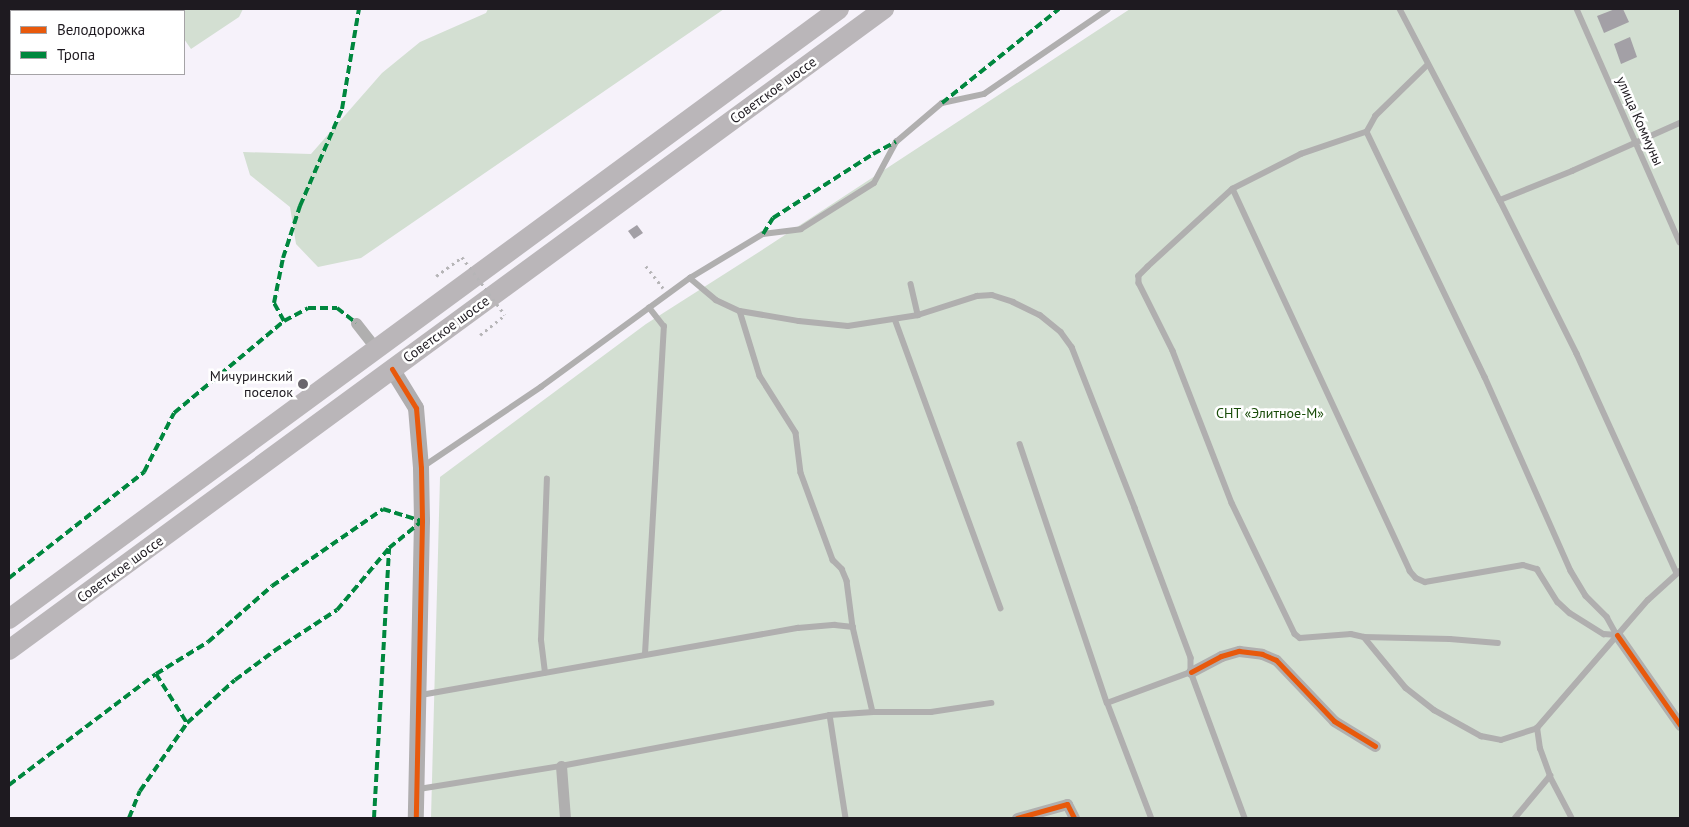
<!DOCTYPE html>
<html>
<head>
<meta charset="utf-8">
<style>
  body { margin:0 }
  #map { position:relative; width:1689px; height:827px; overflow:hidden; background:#f6f2fa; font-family:"PT Sans",sans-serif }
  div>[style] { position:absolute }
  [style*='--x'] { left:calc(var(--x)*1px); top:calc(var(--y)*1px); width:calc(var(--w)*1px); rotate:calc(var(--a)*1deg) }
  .green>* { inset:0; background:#d3dfd2 }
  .building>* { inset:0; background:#a3a0a6 }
  .path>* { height:2.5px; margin-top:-1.25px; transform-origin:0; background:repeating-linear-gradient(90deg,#b6b5b7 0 2.5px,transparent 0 6.5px) }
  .lane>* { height:5.5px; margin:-2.75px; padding:0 2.75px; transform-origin:2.75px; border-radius:2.75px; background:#b0afaf }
  .street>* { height:11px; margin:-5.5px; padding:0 5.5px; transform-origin:5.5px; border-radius:5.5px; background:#b0afaf }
  .secondary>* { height:16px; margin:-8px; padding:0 8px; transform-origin:8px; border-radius:8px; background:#b0aeaf }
  .highway>* { height:20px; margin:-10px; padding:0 10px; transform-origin:10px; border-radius:10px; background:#bab6b9 }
  .path-bridge>* { height:2.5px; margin-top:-1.25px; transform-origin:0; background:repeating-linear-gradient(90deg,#b6b5b7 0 2.5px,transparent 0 6.5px) }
  .quiet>* { height:4px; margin-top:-2px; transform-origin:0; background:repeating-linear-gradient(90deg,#00873e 0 8px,transparent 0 12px) }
  .cycleway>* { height:5px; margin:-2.5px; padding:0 2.5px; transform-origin:2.5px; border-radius:2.5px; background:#e8590c }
  .dots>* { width:14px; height:14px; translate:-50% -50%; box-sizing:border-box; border:2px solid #fff; border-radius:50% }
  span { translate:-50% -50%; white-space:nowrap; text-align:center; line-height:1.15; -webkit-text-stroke:5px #fff; paint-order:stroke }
  .street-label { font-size:14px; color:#1e1a20 }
  .poi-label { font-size:14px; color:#1e1a20 }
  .right { translate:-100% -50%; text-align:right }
  .park-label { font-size:14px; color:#184b08 }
  .frame { position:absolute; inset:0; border:10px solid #1e1a20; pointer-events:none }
  .legend { position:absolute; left:10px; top:10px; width:175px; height:65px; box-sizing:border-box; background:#fff; border:1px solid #a5a3a6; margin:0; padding:6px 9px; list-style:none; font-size:15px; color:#1e1a20 }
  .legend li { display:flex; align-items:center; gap:10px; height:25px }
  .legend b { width:25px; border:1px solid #a5a3a6 }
</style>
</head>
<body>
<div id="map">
  <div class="green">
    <div style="clip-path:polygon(161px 9px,243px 9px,239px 17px,191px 49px,184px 39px,184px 11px,163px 11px)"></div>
    <div style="clip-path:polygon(488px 9px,724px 9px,361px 258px,318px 267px,296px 244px,290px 207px,250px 175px,243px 152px,311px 154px,382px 73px,420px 42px,486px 13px)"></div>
    <div style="clip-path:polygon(1130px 9px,1680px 9px,1680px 818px,431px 818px,440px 477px,646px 324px,759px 252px)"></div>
  </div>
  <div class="building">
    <div style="clip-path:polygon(1615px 9px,1623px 9px,1629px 22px,1604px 33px,1597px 16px)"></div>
    <div style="clip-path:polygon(1630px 37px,1637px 57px,1621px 64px,1614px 44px)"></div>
    <div style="clip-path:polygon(637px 225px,643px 233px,634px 239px,628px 231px)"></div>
  </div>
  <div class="path">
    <div style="--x:646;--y:266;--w:28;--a:52"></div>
    <div style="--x:436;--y:276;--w:32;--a:-36"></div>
    <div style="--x:480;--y:335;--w:32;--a:-39"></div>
  </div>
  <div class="lane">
    <div style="--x:1400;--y:9;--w:216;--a:62.4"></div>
    <div style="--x:1500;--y:200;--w:172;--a:63.4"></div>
    <div style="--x:1577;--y:354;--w:241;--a:65.5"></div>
    <div style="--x:1577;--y:9;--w:255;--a:66.2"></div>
    <div style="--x:1428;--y:65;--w:73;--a:135.6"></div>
    <div style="--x:1376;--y:116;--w:18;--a:119"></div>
    <div style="--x:1367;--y:132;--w:272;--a:64.3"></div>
    <div style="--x:1485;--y:377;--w:212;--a:66.1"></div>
    <div style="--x:1571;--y:571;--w:29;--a:59"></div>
    <div style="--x:1586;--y:596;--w:30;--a:45"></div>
    <div style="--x:1607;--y:617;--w:21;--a:61"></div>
    <div style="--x:1367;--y:132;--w:69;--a:161.3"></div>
    <div style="--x:1302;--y:154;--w:77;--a:153.1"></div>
    <div style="--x:1233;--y:189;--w:115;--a:137.5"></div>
    <div style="--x:1148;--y:267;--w:13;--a:135"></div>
    <div style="--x:1139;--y:276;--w:7;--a:90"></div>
    <div style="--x:1139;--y:283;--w:76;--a:63.4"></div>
    <div style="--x:1173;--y:351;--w:163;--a:68.8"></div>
    <div style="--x:1232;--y:503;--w:145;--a:64.3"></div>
    <div style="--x:1295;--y:634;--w:6;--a:39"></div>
    <div style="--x:1300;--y:638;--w:51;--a:-4.5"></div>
    <div style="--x:1351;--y:634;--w:13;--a:13"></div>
    <div style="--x:1364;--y:637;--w:86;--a:1.3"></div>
    <div style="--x:1450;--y:639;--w:48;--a:4.8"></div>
    <div style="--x:1233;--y:189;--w:421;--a:65.1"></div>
    <div style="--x:1410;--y:571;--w:9;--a:49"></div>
    <div style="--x:1416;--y:578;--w:10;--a:24"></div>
    <div style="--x:1425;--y:582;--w:99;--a:-9.8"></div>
    <div style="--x:1523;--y:565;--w:15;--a:16"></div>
    <div style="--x:1537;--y:569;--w:39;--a:58"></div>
    <div style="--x:1558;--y:602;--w:16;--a:43"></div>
    <div style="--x:1570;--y:613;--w:40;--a:32"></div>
    <div style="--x:1604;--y:634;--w:13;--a:4"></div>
    <div style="--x:1500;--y:200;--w:78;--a:-21.9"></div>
    <div style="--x:1572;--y:171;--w:118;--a:-24"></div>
    <div style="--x:690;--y:278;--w:34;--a:40"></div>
    <div style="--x:716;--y:300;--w:26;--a:25"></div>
    <div style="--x:740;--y:311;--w:68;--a:72.9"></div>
    <div style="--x:760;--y:376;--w:67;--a:57.7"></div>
    <div style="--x:796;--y:433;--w:40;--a:82.9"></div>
    <div style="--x:801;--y:473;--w:93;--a:69.8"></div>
    <div style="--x:833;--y:560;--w:13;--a:45"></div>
    <div style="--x:842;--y:569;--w:13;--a:67"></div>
    <div style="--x:847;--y:581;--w:46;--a:82.6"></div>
    <div style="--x:853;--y:627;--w:87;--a:76.8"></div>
    <div style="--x:911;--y:284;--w:32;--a:77"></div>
    <div style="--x:740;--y:311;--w:60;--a:9.6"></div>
    <div style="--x:799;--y:321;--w:49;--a:5.8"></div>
    <div style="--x:848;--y:326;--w:71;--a:-8.9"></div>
    <div style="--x:918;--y:315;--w:62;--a:-17.9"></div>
    <div style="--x:977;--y:296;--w:15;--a:-4"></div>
    <div style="--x:992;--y:295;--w:22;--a:18"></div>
    <div style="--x:1013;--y:302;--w:30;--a:26"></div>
    <div style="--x:1040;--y:315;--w:27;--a:39"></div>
    <div style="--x:1061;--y:332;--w:19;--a:54"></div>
    <div style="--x:1072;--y:347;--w:173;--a:68.6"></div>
    <div style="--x:1135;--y:508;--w:160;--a:69.5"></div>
    <div style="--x:1191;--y:658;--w:14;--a:90"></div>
    <div style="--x:1191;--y:672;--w:156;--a:69.7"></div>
    <div style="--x:895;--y:319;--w:308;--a:69.9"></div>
    <div style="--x:1020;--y:444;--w:273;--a:71.4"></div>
    <div style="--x:424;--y:466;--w:141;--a:-34"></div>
    <div style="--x:541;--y:387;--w:185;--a:-36.2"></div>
    <div style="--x:690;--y:278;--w:85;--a:-31.1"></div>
    <div style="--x:763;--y:234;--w:38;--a:-7"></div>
    <div style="--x:801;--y:229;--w:86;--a:-32.2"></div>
    <div style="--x:874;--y:183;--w:47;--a:-61.8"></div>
    <div style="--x:896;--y:142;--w:60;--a:-40.3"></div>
    <div style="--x:942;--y:103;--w:43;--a:-12.1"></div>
    <div style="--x:984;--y:94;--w:150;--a:-34.4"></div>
    <div style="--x:1364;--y:637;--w:66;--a:50.5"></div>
    <div style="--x:1406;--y:688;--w:36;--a:38"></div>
    <div style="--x:1434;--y:710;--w:54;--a:29"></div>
    <div style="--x:1481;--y:736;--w:20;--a:11"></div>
    <div style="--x:1501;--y:740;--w:38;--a:-18"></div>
    <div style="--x:645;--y:654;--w:328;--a:-86.7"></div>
    <div style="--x:664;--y:327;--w:24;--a:-128"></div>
    <div style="--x:545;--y:673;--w:33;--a:-97"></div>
    <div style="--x:541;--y:640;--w:161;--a:-87.9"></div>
    <div style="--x:421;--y:695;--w:383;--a:-10.1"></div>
    <div style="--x:798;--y:628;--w:37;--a:-5"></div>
    <div style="--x:835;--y:625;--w:18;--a:6"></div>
    <div style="--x:830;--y:715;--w:104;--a:81.2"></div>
    <div style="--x:1550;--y:776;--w:47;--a:62.4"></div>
    <div style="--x:419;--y:789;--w:144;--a:-9.2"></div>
    <div style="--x:561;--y:766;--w:274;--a:-10.7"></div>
    <div style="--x:830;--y:715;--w:43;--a:-4"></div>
    <div style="--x:873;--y:712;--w:58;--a:0"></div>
    <div style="--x:931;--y:712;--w:61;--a:-8.5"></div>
    <div style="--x:1151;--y:818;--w:123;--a:-110.9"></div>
    <div style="--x:1107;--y:703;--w:90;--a:-20.3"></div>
    <div style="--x:1515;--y:818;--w:55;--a:-50.2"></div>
    <div style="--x:1550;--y:776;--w:29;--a:-110"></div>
    <div style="--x:1540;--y:749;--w:21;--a:-98"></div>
    <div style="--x:1537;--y:728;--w:169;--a:-49.1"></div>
    <div style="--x:1648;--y:600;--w:43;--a:-42.2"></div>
  </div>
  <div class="street">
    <div style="--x:356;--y:323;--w:33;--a:52"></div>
    <div style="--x:1617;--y:635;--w:110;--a:55"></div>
    <div style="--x:1191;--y:672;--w:34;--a:-28"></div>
    <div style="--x:1221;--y:656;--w:19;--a:-16"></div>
    <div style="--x:1239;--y:651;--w:23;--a:7"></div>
    <div style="--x:1262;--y:654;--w:15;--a:23"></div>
    <div style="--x:1276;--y:660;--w:84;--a:46.4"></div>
    <div style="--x:1334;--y:721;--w:48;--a:31.4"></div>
    <div style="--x:561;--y:766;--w:52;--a:85.6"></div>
    <div style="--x:1017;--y:818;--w:52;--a:-15.6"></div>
    <div style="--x:1067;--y:804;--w:16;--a:63"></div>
  </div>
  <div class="secondary">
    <div style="--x:392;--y:369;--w:46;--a:58.4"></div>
    <div style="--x:416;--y:408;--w:60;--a:85.2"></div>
    <div style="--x:421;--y:468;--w:53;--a:88.9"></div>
    <div style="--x:422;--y:521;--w:297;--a:91.2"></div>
  </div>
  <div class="highway">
    <div style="--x:9;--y:619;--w:1030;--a:-36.31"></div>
    <div style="--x:9;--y:650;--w:1085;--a:-36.23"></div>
  </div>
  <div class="path-bridge">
    <div style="--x:462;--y:257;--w:72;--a:53.4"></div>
  </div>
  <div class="quiet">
    <div style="--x:942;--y:103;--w:150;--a:-38.8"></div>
    <div style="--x:763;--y:234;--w:19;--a:-58"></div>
    <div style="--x:773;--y:218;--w:119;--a:-32.6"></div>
    <div style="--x:873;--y:154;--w:26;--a:-28"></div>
    <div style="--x:284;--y:321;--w:21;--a:-119"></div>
    <div style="--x:274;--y:303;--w:46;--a:-78.7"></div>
    <div style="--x:283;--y:258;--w:55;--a:-71.9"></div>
    <div style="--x:300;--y:206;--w:106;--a:-66.6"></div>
    <div style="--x:342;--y:109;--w:101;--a:-80.4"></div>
    <div style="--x:9;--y:578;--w:172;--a:-38.1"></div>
    <div style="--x:144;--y:472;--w:66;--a:-63"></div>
    <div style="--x:174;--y:413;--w:143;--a:-39.9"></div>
    <div style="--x:284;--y:321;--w:27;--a:-28"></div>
    <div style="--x:308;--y:308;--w:29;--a:0"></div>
    <div style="--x:337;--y:308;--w:24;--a:38"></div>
    <div style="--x:156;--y:674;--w:58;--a:57.7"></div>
    <div style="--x:9;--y:785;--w:184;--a:-37.1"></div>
    <div style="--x:156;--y:674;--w:61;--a:-31.6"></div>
    <div style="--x:208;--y:642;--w:85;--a:-41.2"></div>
    <div style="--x:272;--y:586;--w:135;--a:-34.7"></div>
    <div style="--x:383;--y:509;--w:41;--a:17.1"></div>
    <div style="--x:129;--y:818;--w:29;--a:-68"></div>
    <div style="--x:140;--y:791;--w:83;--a:-55.3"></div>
    <div style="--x:187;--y:723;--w:64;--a:-41.9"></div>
    <div style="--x:235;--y:680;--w:49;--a:-36.6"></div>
    <div style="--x:274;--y:651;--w:75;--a:-33.1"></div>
    <div style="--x:337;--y:610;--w:81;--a:-50"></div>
    <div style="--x:389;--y:548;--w:43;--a:-39.3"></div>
    <div style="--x:374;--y:818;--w:270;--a:-86.8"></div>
  </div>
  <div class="cycleway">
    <div style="--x:392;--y:369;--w:46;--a:58.4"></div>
    <div style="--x:416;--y:408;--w:60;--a:85.2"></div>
    <div style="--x:421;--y:468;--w:53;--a:88.9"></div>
    <div style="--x:422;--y:521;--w:297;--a:91.2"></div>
    <div style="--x:1617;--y:635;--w:110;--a:55"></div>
    <div style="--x:1191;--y:672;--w:34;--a:-28"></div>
    <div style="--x:1221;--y:656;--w:19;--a:-16"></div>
    <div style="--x:1239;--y:651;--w:23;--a:7"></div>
    <div style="--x:1262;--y:654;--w:15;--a:23"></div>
    <div style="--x:1276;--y:660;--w:84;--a:46.4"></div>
    <div style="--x:1334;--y:721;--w:48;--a:31.4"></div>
    <div style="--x:1017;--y:818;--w:52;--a:-15.6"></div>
    <div style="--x:1067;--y:804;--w:16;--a:63"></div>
  </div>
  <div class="dots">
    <div style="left:303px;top:384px;background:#6a666c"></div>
  </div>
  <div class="street-label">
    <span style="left:773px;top:90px;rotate:-36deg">Советское шоссе</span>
    <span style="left:1640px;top:121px;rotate:66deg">улица Коммуны</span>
    <span style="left:446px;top:329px;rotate:-36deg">Советское шоссе</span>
    <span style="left:120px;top:569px;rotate:-36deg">Советское шоссе</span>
  </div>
  <div class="poi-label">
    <span class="right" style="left:293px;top:384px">Мичуринский<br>поселок</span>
  </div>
  <div class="park-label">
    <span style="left:1270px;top:413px">СНТ «Элитное-М»</span>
  </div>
  <div class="frame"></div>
  <ul class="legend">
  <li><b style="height:6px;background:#e8590c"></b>Велодорожка</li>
  <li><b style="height:6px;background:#00873e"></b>Тропа</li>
  </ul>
</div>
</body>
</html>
